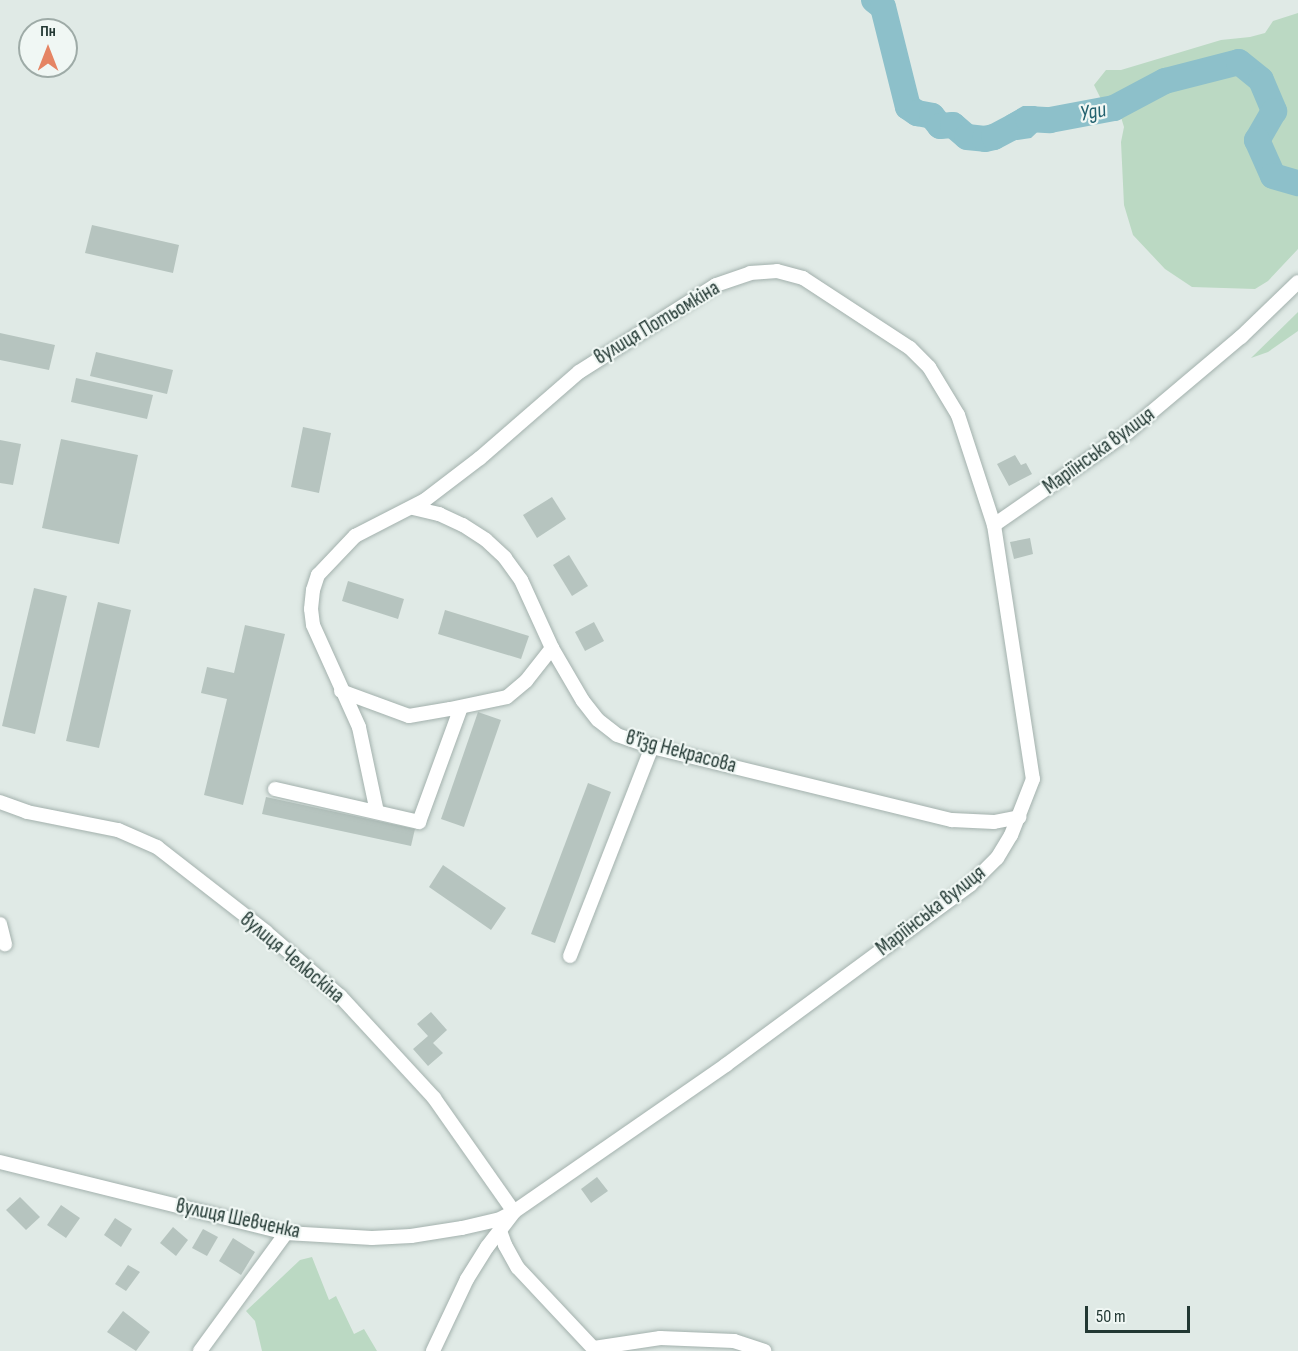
<!DOCTYPE html>
<html>
<head>
<meta charset="utf-8">
<style>
  body { margin:0 }
  #map { position:relative; width:1298px; height:1351px; overflow:hidden; background:#e0eae6; font-family:"Sofia Sans Condensed",sans-serif }
  div>[style] { position:absolute }
  [style*='--x'] { left:calc(var(--x)*1px); top:calc(var(--y)*1px); width:calc(var(--w)*1px); rotate:calc(var(--a)*1deg) }
  .green>* { inset:0; background:#bbd9c3 }
  .water>* { inset:0; background:#8dc0ca }
  .river>* { height:26px; margin:-13px; padding:0 13px; transform-origin:13px; border-radius:13px; background:#8dc0ca }
  .building>* { inset:0; background:#b6c4bf }
  .roads { filter:drop-shadow(0 0 2px #a3b1ad) drop-shadow(0 0 2px #a3b1ad) }
  .minor>* { height:14px; margin:-7px; padding:0 7px; transform-origin:7px; border-radius:7px; background:#fff }
  span { translate:-50% -50%; white-space:nowrap; text-align:center; line-height:1.15; -webkit-text-stroke:4.5px #f0f7f4; paint-order:stroke }
  .street-label { font-size:21px; color:#223833 }
  .water-label { font-size:22px; color:#22616f; font-style:italic }
  .north { position:absolute; left:18px; top:18px; width:60px; height:60px; box-sizing:border-box; background:#f0f7f4; border:2px solid #9eaba7; border-radius:50%; rotate:0deg; font-size:16px; font-weight:700; line-height:24px; text-align:center; color:#223833 }
  .north::after { content:''; display:block; margin:auto; width:21px; height:27px; background:#e58463; clip-path:polygon(50% 0,100% 100%,50% 72%,0 100%) }
  .scale { position:absolute; left:1085px; top:1306px; width:105px; height:27px; box-sizing:border-box; border:3px solid #223833; border-top:0; padding-left:8px; font-size:18px; line-height:21px; white-space:nowrap; color:#223833; -webkit-text-stroke:4px #f0f7f4; paint-order:stroke }
</style>
</head>
<body>
<div id="map">
  <div class="green">
    <div style="clip-path:polygon(1298px 13px,1298px 249px,1268px 281px,1255px 289px,1192px 287px,1165px 269px,1133px 235px,1124px 205px,1121px 142px,1124px 127px,1120px 114px,1101px 99px,1094px 85px,1106px 70px,1121px 70px,1221px 40px,1250px 37px,1265px 33px,1273px 21px)"></div>
    <div style="clip-path:polygon(1298px 312px,1298px 331px,1268px 352px,1251px 358px)"></div>
    <div style="clip-path:polygon(312px 1257px,329px 1300px,336px 1296px,354px 1334px,364px 1329px,377px 1351px,262px 1351px,255px 1321px,246px 1311px,300px 1260px)"></div>
  </div>
  <div class="water">
    <div style="clip-path:polygon(1023px 106px,1035px 106px,1049px 112px,1050px 120px,1031px 138px,1010px 141px,1004px 137px,1000px 125px,1006px 116px)"></div>
  </div>
  <div class="river">
    <div style="--x:874;--y:0;--w:11;--a:38"></div>
    <div style="--x:883;--y:7;--w:103;--a:76"></div>
    <div style="--x:908;--y:107;--w:11;--a:34"></div>
    <div style="--x:917;--y:113;--w:15;--a:11"></div>
    <div style="--x:932;--y:116;--w:13;--a:51"></div>
    <div style="--x:940;--y:126;--w:13;--a:-4"></div>
    <div style="--x:953;--y:125;--w:18;--a:41"></div>
    <div style="--x:967;--y:137;--w:18;--a:6"></div>
    <div style="--x:985;--y:139;--w:9;--a:-13"></div>
    <div style="--x:994;--y:137;--w:38;--a:-28"></div>
    <div style="--x:1028;--y:119;--w:22;--a:3"></div>
    <div style="--x:1050;--y:120;--w:65;--a:-10.6"></div>
    <div style="--x:1114;--y:108;--w:58;--a:-27.9"></div>
    <div style="--x:1165;--y:81;--w:76;--a:-14.4"></div>
    <div style="--x:1239;--y:62;--w:28;--a:39"></div>
    <div style="--x:1261;--y:80;--w:34;--a:67"></div>
    <div style="--x:1274;--y:111;--w:34;--a:120"></div>
    <div style="--x:1257;--y:140;--w:39;--a:66"></div>
    <div style="--x:1273;--y:176;--w:26;--a:16"></div>
  </div>
  <div class="building">
    <div style="clip-path:polygon(92px 225px,179px 245px,173px 273px,85px 253px)"></div>
    <div style="clip-path:polygon(0 333px,55px 345px,49px 370px,0 360px)"></div>
    <div style="clip-path:polygon(96px 352px,173px 370px,167px 394px,90px 376px)"></div>
    <div style="clip-path:polygon(76px 378px,153px 395px,147px 419px,71px 402px)"></div>
    <div style="clip-path:polygon(303px 427px,331px 433px,319px 493px,291px 487px)"></div>
    <div style="clip-path:polygon(61px 439px,138px 455px,119px 544px,42px 528px)"></div>
    <div style="clip-path:polygon(0 440px,21px 444px,13px 485px,0 483px)"></div>
    <div style="clip-path:polygon(1015px 455px,1021px 465px,1026px 463px,1032px 474px,1009px 486px,997px 464px)"></div>
    <div style="clip-path:polygon(552px 497px,566px 519px,537px 538px,523px 515px)"></div>
    <div style="clip-path:polygon(1030px 538px,1033px 554px,1014px 559px,1010px 542px)"></div>
    <div style="clip-path:polygon(569px 555px,588px 586px,572px 596px,553px 565px)"></div>
    <div style="clip-path:polygon(348px 581px,404px 599px,398px 619px,342px 601px)"></div>
    <div style="clip-path:polygon(34px 588px,67px 596px,35px 734px,2px 726px)"></div>
    <div style="clip-path:polygon(98px 602px,131px 610px,99px 748px,66px 741px)"></div>
    <div style="clip-path:polygon(445px 610px,529px 636px,521px 659px,438px 634px)"></div>
    <div style="clip-path:polygon(594px 622px,604px 641px,585px 651px,575px 632px)"></div>
    <div style="clip-path:polygon(245px 625px,285px 634px,243px 805px,204px 795px,227px 699px,201px 693px,207px 667px,234px 673px)"></div>
    <div style="clip-path:polygon(478px 712px,501px 720px,464px 827px,441px 819px)"></div>
    <div style="clip-path:polygon(588px 783px,611px 792px,555px 943px,531px 934px)"></div>
    <div style="clip-path:polygon(266px 797px,415px 829px,411px 846px,262px 814px)"></div>
    <div style="clip-path:polygon(443px 865px,506px 908px,491px 930px,429px 887px)"></div>
    <div style="clip-path:polygon(431px 1012px,447px 1030px,433px 1043px,443px 1053px,428px 1066px,413px 1049px,428px 1036px,417px 1024px)"></div>
    <div style="clip-path:polygon(597px 1177px,608px 1191px,591px 1203px,581px 1189px)"></div>
    <div style="clip-path:polygon(20px 1197px,40px 1217px,26px 1230px,6px 1210px)"></div>
    <div style="clip-path:polygon(61px 1205px,80px 1218px,66px 1238px,47px 1225px)"></div>
    <div style="clip-path:polygon(115px 1218px,132px 1229px,121px 1247px,104px 1235px)"></div>
    <div style="clip-path:polygon(173px 1227px,188px 1240px,176px 1256px,160px 1243px)"></div>
    <div style="clip-path:polygon(203px 1229px,218px 1237px,207px 1256px,192px 1248px)"></div>
    <div style="clip-path:polygon(233px 1238px,255px 1252px,241px 1275px,219px 1261px)"></div>
    <div style="clip-path:polygon(128px 1265px,140px 1272px,126px 1291px,115px 1284px)"></div>
    <div style="clip-path:polygon(123px 1311px,150px 1332px,136px 1351px,107px 1332px)"></div>
  </div>
  <div class="roads">
    <div class="minor">
      <div style="--x:413;--y:508;--w:27;--a:13"></div>
      <div style="--x:439;--y:514;--w:26;--a:25"></div>
      <div style="--x:463;--y:525;--w:27;--a:33"></div>
      <div style="--x:486;--y:540;--w:26;--a:43"></div>
      <div style="--x:505;--y:558;--w:27;--a:54"></div>
      <div style="--x:521;--y:580;--w:75;--a:65.5"></div>
      <div style="--x:552;--y:648;--w:61;--a:59.7"></div>
      <div style="--x:583;--y:701;--w:24;--a:52"></div>
      <div style="--x:598;--y:720;--w:24;--a:38"></div>
      <div style="--x:617;--y:735;--w:37;--a:19"></div>
      <div style="--x:652;--y:747;--w:309;--a:13.7"></div>
      <div style="--x:952;--y:820;--w:42;--a:2.7"></div>
      <div style="--x:994;--y:822;--w:26;--a:-11"></div>
      <div style="--x:994;--y:525;--w:163;--a:-34.8"></div>
      <div style="--x:1128;--y:432;--w:148;--a:-40.1"></div>
      <div style="--x:1241;--y:337;--w:79;--a:-44"></div>
      <div style="--x:341;--y:691;--w:72;--a:20.2"></div>
      <div style="--x:409;--y:716;--w:42;--a:-9.7"></div>
      <div style="--x:450;--y:709;--w:58;--a:-11.9"></div>
      <div style="--x:507;--y:697;--w:25;--a:-40"></div>
      <div style="--x:526;--y:681;--w:42;--a:-51.8"></div>
      <div style="--x:275;--y:789;--w:148;--a:12.9"></div>
      <div style="--x:419;--y:822;--w:122;--a:-69.9"></div>
      <div style="--x:0;--y:802;--w:29;--a:20"></div>
      <div style="--x:27;--y:812;--w:93;--a:11.2"></div>
      <div style="--x:118;--y:830;--w:43;--a:23.6"></div>
      <div style="--x:157;--y:847;--w:138;--a:37.9"></div>
      <div style="--x:266;--y:932;--w:98;--a:40.9"></div>
      <div style="--x:340;--y:996;--w:139;--a:47.3"></div>
      <div style="--x:434;--y:1098;--w:139;--a:54.9"></div>
      <div style="--x:377;--y:812;--w:87;--a:-102"></div>
      <div style="--x:359;--y:727;--w:112;--a:-114.3"></div>
      <div style="--x:313;--y:625;--w:16;--a:-97"></div>
      <div style="--x:311;--y:609;--w:19;--a:-84"></div>
      <div style="--x:313;--y:590;--w:16;--a:-72"></div>
      <div style="--x:318;--y:575;--w:54;--a:-46.5"></div>
      <div style="--x:355;--y:536;--w:79;--a:-27.2"></div>
      <div style="--x:425;--y:500;--w:69;--a:-37.4"></div>
      <div style="--x:480;--y:458;--w:131;--a:-41"></div>
      <div style="--x:579;--y:372;--w:162;--a:-32.4"></div>
      <div style="--x:716;--y:285;--w:36;--a:-19"></div>
      <div style="--x:750;--y:273;--w:27;--a:-4"></div>
      <div style="--x:777;--y:271;--w:27;--a:15"></div>
      <div style="--x:803;--y:278;--w:128;--a:33.2"></div>
      <div style="--x:910;--y:348;--w:27;--a:45"></div>
      <div style="--x:929;--y:367;--w:56;--a:58.9"></div>
      <div style="--x:958;--y:415;--w:116;--a:71.9"></div>
      <div style="--x:994;--y:525;--w:257;--a:81.3"></div>
      <div style="--x:1033;--y:779;--w:60;--a:111.4"></div>
      <div style="--x:1011;--y:835;--w:27;--a:121"></div>
      <div style="--x:997;--y:858;--w:38;--a:135"></div>
      <div style="--x:970;--y:885;--w:303;--a:143.6"></div>
      <div style="--x:726;--y:1065;--w:258;--a:145.3"></div>
      <div style="--x:514;--y:1212;--w:44;--a:127.6"></div>
      <div style="--x:487;--y:1247;--w:38;--a:122"></div>
      <div style="--x:467;--y:1279;--w:80;--a:115.3"></div>
      <div style="--x:0;--y:924;--w:21;--a:76"></div>
      <div style="--x:570;--y:956;--w:225;--a:-68.6"></div>
      <div style="--x:0;--y:1162;--w:295;--a:13.9"></div>
      <div style="--x:286;--y:1233;--w:86;--a:3.3"></div>
      <div style="--x:372;--y:1238;--w:39;--a:-3"></div>
      <div style="--x:411;--y:1236;--w:52;--a:-8.9"></div>
      <div style="--x:462;--y:1228;--w:37;--a:-13"></div>
      <div style="--x:498;--y:1220;--w:16;--a:-27"></div>
      <div style="--x:500;--y:1231;--w:15;--a:70"></div>
      <div style="--x:505;--y:1245;--w:26;--a:61"></div>
      <div style="--x:518;--y:1268;--w:114;--a:46.8"></div>
      <div style="--x:594;--y:1348;--w:67;--a:-8.6"></div>
      <div style="--x:660;--y:1338;--w:74;--a:2.3"></div>
      <div style="--x:734;--y:1341;--w:32;--a:18"></div>
      <div style="--x:200;--y:1351;--w:146;--a:-53.9"></div>
    </div>
  </div>
  <div class="street-label">
    <span style="left:657px;top:323px;rotate:-31deg">вулиця Потьомкіна</span>
    <span style="left:1099px;top:451px;rotate:-36deg">Маріїнська вулиця</span>
    <span style="left:681px;top:752px;rotate:15deg">в'їзд Некрасова</span>
    <span style="left:931px;top:911px;rotate:-38deg">Маріїнська вулиця</span>
    <span style="left:292px;top:958px;rotate:40deg">вулиця Челюскіна</span>
    <span style="left:238px;top:1219px;rotate:12deg">вулиця Шевченка</span>
  </div>
  <div class="water-label">
    <span style="left:1093px;top:112px;rotate:-11deg">Уди</span>
  </div>
  <div class="north">Пн</div>
  <div class="scale">50 m</div>
</div>
</body>
</html>
